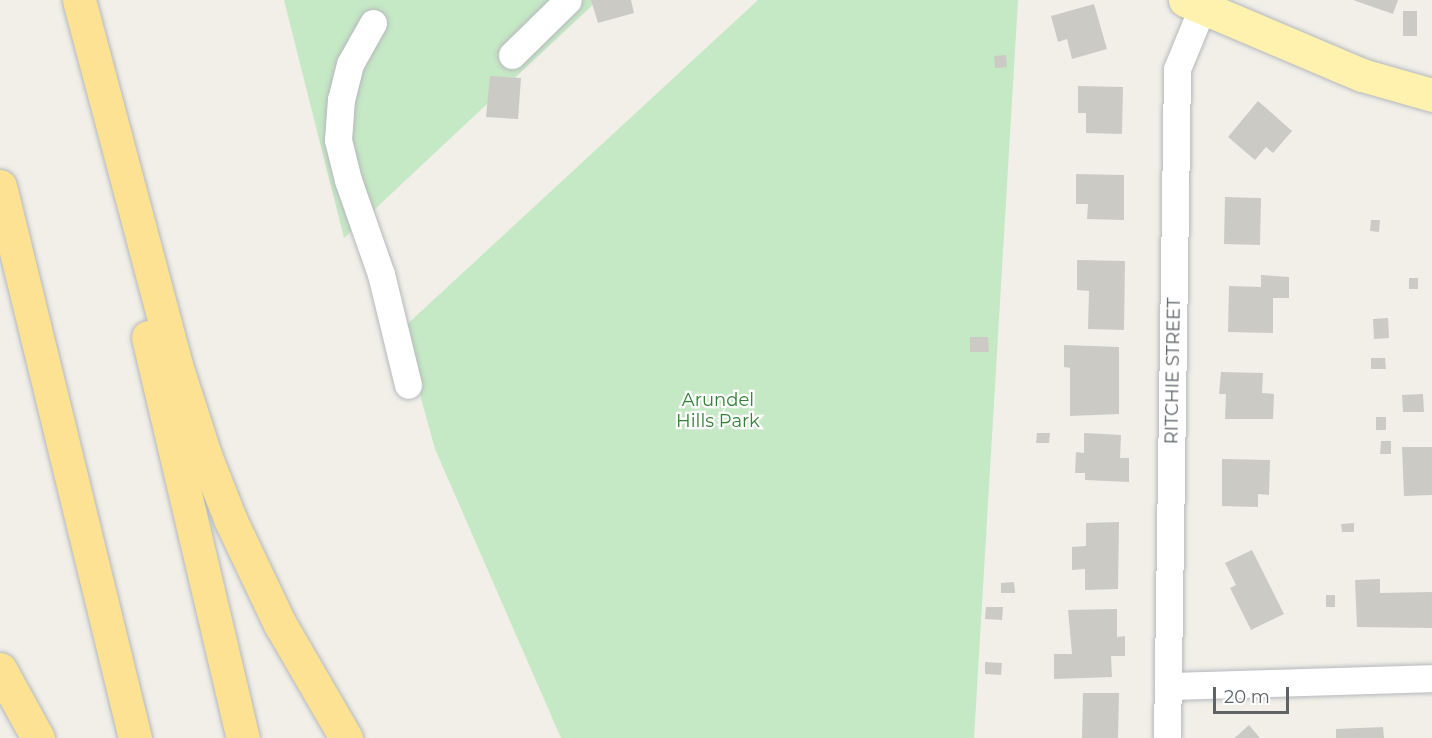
<!DOCTYPE html>
<html>
<head>
<meta charset="utf-8">
<style>
  body { margin:0 }
  #map { position:relative; width:1432px; height:738px; overflow:hidden; background:#f1efe8; font-family:Montserrat,sans-serif }
  div>[style] { position:absolute }
  [style*='--x'] { left:calc(var(--x)*1px); top:calc(var(--y)*1px); width:calc(var(--w)*1px); rotate:calc(var(--a)*1deg) }
  .green>* { inset:0; background:#c5e8c5 }
  .building>* { inset:0; background:#cccac5 }
  .roads { filter:drop-shadow(0 0 2px #b5b8bc) drop-shadow(0 0 2px #b5b8bc) }
  .minor>* { height:27px; margin:-13.5px; padding:0 13.5px; transform-origin:13.5px; border-radius:13.5px; background:#fff }
  .major>* { height:33px; margin:-16.5px; padding:0 16.5px; transform-origin:16.5px; border-radius:16.5px; background:#fff2af }
  .highway>* { height:33px; margin:-16.5px; padding:0 16.5px; transform-origin:16.5px; border-radius:16.5px; background:#fde293 }
  span { translate:-50% -50%; white-space:nowrap; text-align:center; line-height:1.15; -webkit-text-stroke:4.5px #fff; paint-order:stroke }
  .street-label { font-size:18px; color:#5f6368 }
  .park-label { font-size:18px; color:#348238 }
  .scale { position:absolute; left:1213px; top:687px; width:76px; height:27px; box-sizing:border-box; border:3px solid #5f6368; border-top:0; padding-left:8px; font-size:18px; line-height:21px; white-space:nowrap; color:#5f6368; -webkit-text-stroke:4px #fff; paint-order:stroke }
</style>
</head>
<body>
<div id="map">
  <div class="green">
    <div style="clip-path:polygon(284px 0,598px 0,344px 238px)"></div>
    <div style="clip-path:polygon(758px 0,1018px 0,974px 738px,561px 738px,435px 449px,402px 329px)"></div>
  </div>
  <div class="building">
    <div style="clip-path:polygon(591px 0,631px 0,634px 13px,598px 23px)"></div>
    <div style="clip-path:polygon(1353px 0,1398px 0,1393px 14px)"></div>
    <div style="clip-path:polygon(1094px 4px,1107px 49px,1072px 59px,1067px 39px,1058px 42px,1051px 16px)"></div>
    <div style="clip-path:polygon(1403px 11px,1417px 11px,1417px 36px,1403px 36px)"></div>
    <div style="clip-path:polygon(1006px 55px,1007px 67px,995px 68px,994px 56px)"></div>
    <div style="clip-path:polygon(490px 76px,521px 78px,518px 119px,486px 117px)"></div>
    <div style="clip-path:polygon(1078px 86px,1123px 87px,1122px 134px,1086px 133px,1086px 113px,1078px 113px)"></div>
    <div style="clip-path:polygon(1258px 101px,1292px 131px,1273px 153px,1266px 147px,1255px 160px,1228px 137px)"></div>
    <div style="clip-path:polygon(1076px 174px,1124px 175px,1124px 220px,1087px 219px,1088px 204px,1076px 204px)"></div>
    <div style="clip-path:polygon(1225px 197px,1261px 198px,1260px 245px,1224px 244px)"></div>
    <div style="clip-path:polygon(1371px 220px,1380px 220px,1379px 232px,1370px 231px)"></div>
    <div style="clip-path:polygon(1077px 260px,1125px 261px,1124px 330px,1088px 329px,1089px 291px,1077px 290px)"></div>
    <div style="clip-path:polygon(1261px 275px,1289px 277px,1289px 298px,1273px 298px,1273px 333px,1228px 332px,1229px 286px,1261px 287px)"></div>
    <div style="clip-path:polygon(1409px 278px,1418px 278px,1418px 289px,1409px 289px)"></div>
    <div style="clip-path:polygon(1388px 318px,1389px 338px,1374px 339px,1373px 319px)"></div>
    <div style="clip-path:polygon(970px 337px,988px 337px,989px 352px,970px 352px)"></div>
    <div style="clip-path:polygon(1064px 345px,1119px 347px,1119px 414px,1070px 416px,1070px 368px,1064px 367px)"></div>
    <div style="clip-path:polygon(1371px 358px,1385px 358px,1386px 369px,1371px 369px)"></div>
    <div style="clip-path:polygon(1221px 372px,1263px 373px,1262px 393px,1274px 394px,1273px 419px,1225px 419px,1226px 394px,1219px 394px)"></div>
    <div style="clip-path:polygon(1423px 394px,1424px 412px,1403px 412px,1402px 395px)"></div>
    <div style="clip-path:polygon(1376px 417px,1386px 417px,1386px 430px,1376px 430px)"></div>
    <div style="clip-path:polygon(1037px 433px,1050px 433px,1049px 443px,1036px 443px)"></div>
    <div style="clip-path:polygon(1084px 433px,1121px 435px,1120px 458px,1129px 458px,1129px 482px,1085px 480px,1085px 473px,1075px 473px,1076px 452px,1084px 453px)"></div>
    <div style="clip-path:polygon(1381px 441px,1391px 441px,1391px 454px,1380px 454px)"></div>
    <div style="clip-path:polygon(1402px 447px,1432px 447px,1432px 495px,1404px 496px)"></div>
    <div style="clip-path:polygon(1222px 459px,1270px 460px,1269px 495px,1258px 494px,1258px 507px,1222px 506px)"></div>
    <div style="clip-path:polygon(1119px 522px,1118px 589px,1085px 590px,1085px 569px,1072px 570px,1072px 547px,1086px 546px,1086px 523px)"></div>
    <div style="clip-path:polygon(1354px 523px,1354px 532px,1342px 532px,1341px 524px)"></div>
    <div style="clip-path:polygon(1252px 550px,1284px 614px,1251px 630px,1230px 588px,1236px 585px,1225px 563px)"></div>
    <div style="clip-path:polygon(1380px 579px,1380px 593px,1432px 592px,1432px 628px,1357px 627px,1355px 580px)"></div>
    <div style="clip-path:polygon(1014px 582px,1015px 593px,1001px 593px,1001px 583px)"></div>
    <div style="clip-path:polygon(1326px 595px,1335px 595px,1335px 607px,1326px 607px)"></div>
    <div style="clip-path:polygon(986px 607px,1003px 607px,1002px 620px,985px 619px)"></div>
    <div style="clip-path:polygon(1117px 609px,1117px 637px,1125px 636px,1125px 656px,1111px 656px,1112px 677px,1054px 679px,1054px 654px,1072px 654px,1068px 610px)"></div>
    <div style="clip-path:polygon(985px 662px,1002px 663px,1001px 675px,985px 674px)"></div>
    <div style="clip-path:polygon(1083px 693px,1119px 693px,1118px 738px,1082px 738px)"></div>
    <div style="clip-path:polygon(1249px 725px,1260px 738px,1234px 738px,1238px 735px)"></div>
    <div style="clip-path:polygon(1383px 727px,1384px 738px,1336px 738px,1336px 729px)"></div>
  </div>
  <div class="roads">
    <div class="minor">
      <div style="--x:373;--y:23;--w:47;--a:119.3"></div>
      <div style="--x:350;--y:64;--w:36;--a:104"></div>
      <div style="--x:341;--y:99;--w:41;--a:94.2"></div>
      <div style="--x:338;--y:140;--w:41;--a:76"></div>
      <div style="--x:348;--y:180;--w:100;--a:70.7"></div>
      <div style="--x:381;--y:274;--w:114;--a:76.3"></div>
      <div style="--x:512;--y:55;--w:78;--a:-44.5"></div>
      <div style="--x:1168;--y:686;--w:264;--a:-1.7"></div>
      <div style="--x:1167;--y:738;--w:669;--a:-89.14"></div>
      <div style="--x:1177;--y:69;--w:66;--a:-67.7"></div>
    </div>
    <div class="major">
      <div style="--x:1185;--y:0;--w:192;--a:23"></div>
      <div style="--x:1362;--y:75;--w:73;--a:15.9"></div>
    </div>
    <div class="highway">
      <div style="--x:79;--y:0;--w:378;--a:75.1"></div>
      <div style="--x:176;--y:365;--w:95;--a:72.1"></div>
      <div style="--x:205;--y:455;--w:71;--a:68.5"></div>
      <div style="--x:231;--y:521;--w:114;--a:64.6"></div>
      <div style="--x:280;--y:624;--w:132;--a:59.9"></div>
      <div style="--x:0;--y:186;--w:568;--a:76.26"></div>
      <div style="--x:148;--y:337;--w:412;--a:76.7"></div>
      <div style="--x:0;--y:669;--w:79;--a:61.2"></div>
    </div>
  </div>
  <div class="street-label">
    <span style="left:1173px;top:371px;rotate:-89deg">RITCHIE STREET</span>
  </div>
  <div class="park-label">
    <span style="left:718px;top:411px">Arundel<br>Hills Park</span>
  </div>
  <div class="scale">20 m</div>
</div>
</body>
</html>
